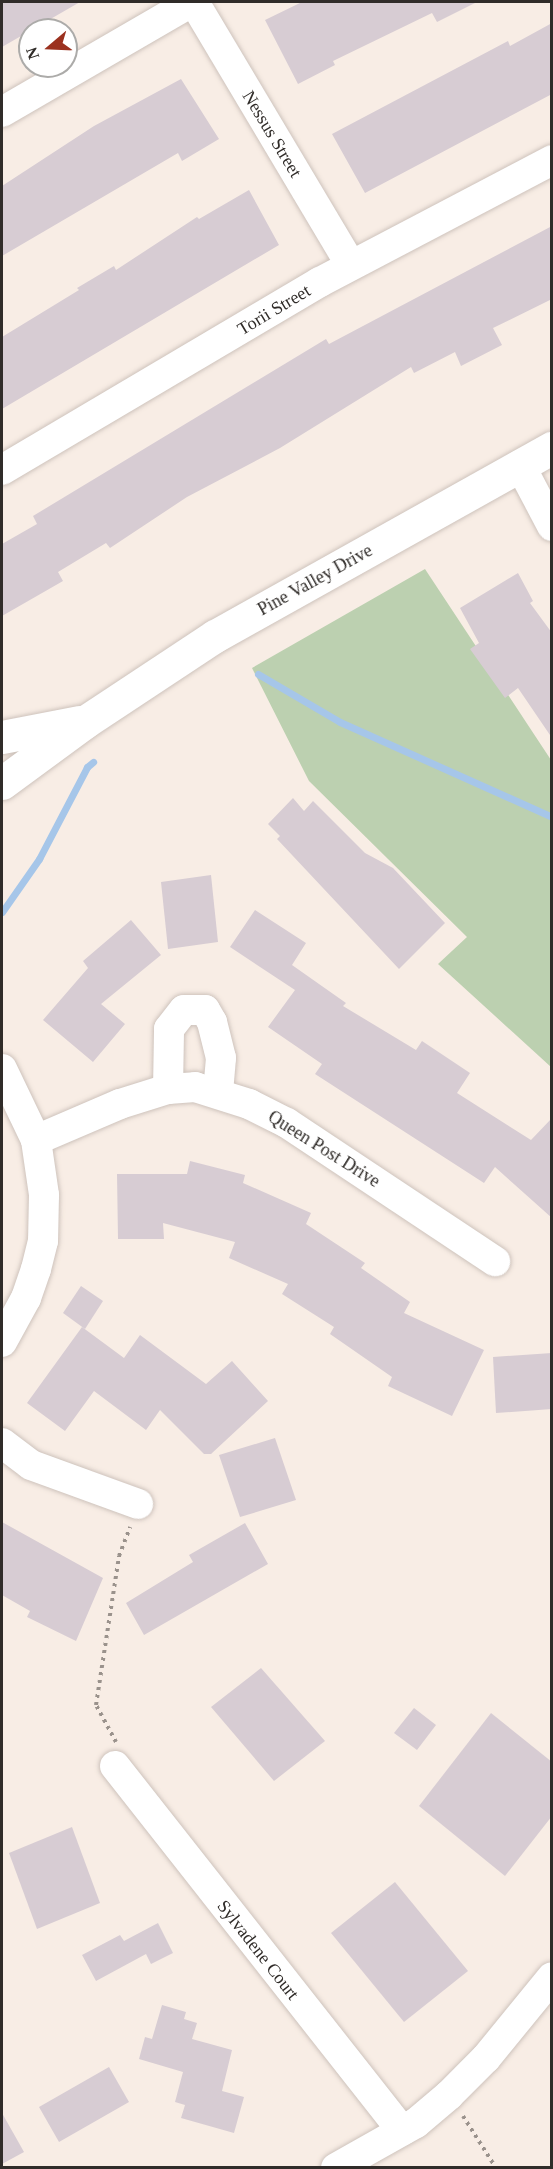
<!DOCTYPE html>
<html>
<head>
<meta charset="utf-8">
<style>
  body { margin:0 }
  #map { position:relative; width:553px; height:2169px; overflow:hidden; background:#f8ede5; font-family:Georgia,serif }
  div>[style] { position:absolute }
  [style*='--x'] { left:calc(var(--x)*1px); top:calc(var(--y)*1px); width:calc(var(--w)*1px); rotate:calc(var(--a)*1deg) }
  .green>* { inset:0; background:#bcd0b0 }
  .stream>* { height:7px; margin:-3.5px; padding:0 3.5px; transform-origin:3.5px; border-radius:3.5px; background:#a6c6e9 }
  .building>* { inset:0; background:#d7ccd3 }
  .path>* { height:4px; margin-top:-2px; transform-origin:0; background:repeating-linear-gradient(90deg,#9a928c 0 3px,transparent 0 7.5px) }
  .roads { filter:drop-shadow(0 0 2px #cec3bc) drop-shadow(0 0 2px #cec3bc) }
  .minor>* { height:30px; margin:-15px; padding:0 15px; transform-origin:15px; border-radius:15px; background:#fff }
  .major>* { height:33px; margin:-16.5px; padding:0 16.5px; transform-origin:16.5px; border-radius:16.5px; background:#fff }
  span { translate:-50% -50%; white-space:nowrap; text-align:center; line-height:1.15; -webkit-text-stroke:6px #fff; paint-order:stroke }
  .street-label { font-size:18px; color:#302c29 }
  .frame { position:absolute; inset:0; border:3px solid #302c29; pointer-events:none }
  .north { position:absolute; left:18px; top:18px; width:60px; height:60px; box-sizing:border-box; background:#fff; border:2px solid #acaba9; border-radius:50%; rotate:251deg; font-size:16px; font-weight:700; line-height:24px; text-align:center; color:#302c29 }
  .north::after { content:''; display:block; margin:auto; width:21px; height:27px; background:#9b311f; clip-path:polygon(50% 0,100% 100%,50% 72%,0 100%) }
</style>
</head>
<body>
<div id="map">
  <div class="green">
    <div style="clip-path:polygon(425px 569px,551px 760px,551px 1067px,438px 964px,467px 937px,309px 781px,252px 668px)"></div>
  </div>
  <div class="stream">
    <div style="--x:258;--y:674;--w:95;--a:30.3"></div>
    <div style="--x:340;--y:722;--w:232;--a:24.1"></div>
    <div style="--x:2;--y:912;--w:65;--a:-55.1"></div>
    <div style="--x:39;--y:859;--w:104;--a:-62.4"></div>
    <div style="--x:87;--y:767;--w:8;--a:-40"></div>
  </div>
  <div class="building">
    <div style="clip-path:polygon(2px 2px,80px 2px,2px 47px)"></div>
    <div style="clip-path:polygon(302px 2px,477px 2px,437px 22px,432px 13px,333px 61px,335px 65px,298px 84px,265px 20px)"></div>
    <div style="clip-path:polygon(552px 23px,552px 94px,365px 193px,332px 134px,508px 41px,510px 46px)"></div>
    <div style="clip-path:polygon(181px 79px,219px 139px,182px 161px,178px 153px,2px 256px,2px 186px,94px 126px)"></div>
    <div style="clip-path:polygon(249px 190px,279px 245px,2px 409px,2px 337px,79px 290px,77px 288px,114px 266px,116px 270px,197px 217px,199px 219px)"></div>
    <div style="clip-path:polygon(552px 226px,552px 299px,493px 328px,502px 345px,461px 366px,455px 352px,414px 373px,411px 367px,280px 448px,187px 497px,110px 548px,106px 543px,58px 572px,63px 581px,2px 616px,2px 544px,37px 524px,33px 516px,326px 339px,329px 344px)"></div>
    <div style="clip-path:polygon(518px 573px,533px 601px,530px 603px,552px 633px,552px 738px,518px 688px,505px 698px,470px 649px,479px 643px,460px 608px)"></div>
    <div style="clip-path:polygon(293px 798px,304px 811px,313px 801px,365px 853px,393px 868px,445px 923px,399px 969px,277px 839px,280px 836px,268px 824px)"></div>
    <div style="clip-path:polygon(211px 875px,218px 942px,168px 949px,161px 882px)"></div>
    <div style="clip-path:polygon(255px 910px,306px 943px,292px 965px,346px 1003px,343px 1006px,416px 1050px,422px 1041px,470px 1073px,457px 1093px,531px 1140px,552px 1118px,552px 1218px,495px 1167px,484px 1183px,315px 1074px,322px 1064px,268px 1027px,295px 990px,230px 947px)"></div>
    <div style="clip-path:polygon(131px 920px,161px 955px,101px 1004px,125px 1024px,93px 1062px,43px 1020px,88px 968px,83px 961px)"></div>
    <div style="clip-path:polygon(190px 1161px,245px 1175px,243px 1183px,311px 1213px,306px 1224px,365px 1263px,361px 1268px,410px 1302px,404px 1313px,484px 1350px,452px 1416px,388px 1386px,392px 1377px,330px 1334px,334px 1327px,282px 1294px,288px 1284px,229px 1258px,235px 1242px,163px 1223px,164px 1239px,118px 1239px,117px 1174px,187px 1174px)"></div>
    <div style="clip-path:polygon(81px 1286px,103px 1301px,85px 1329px,63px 1313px)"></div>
    <div style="clip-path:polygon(82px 1327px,124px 1358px,140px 1335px,206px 1384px,232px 1361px,268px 1401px,211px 1454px,204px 1454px,160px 1410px,146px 1430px,94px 1391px,65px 1431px,27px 1403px)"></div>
    <div style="clip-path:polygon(552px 1353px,552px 1409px,496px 1413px,493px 1357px)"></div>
    <div style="clip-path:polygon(275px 1438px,296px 1500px,240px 1517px,219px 1455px)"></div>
    <div style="clip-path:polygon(2px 1522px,103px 1578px,76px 1641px,27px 1617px,30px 1611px,2px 1595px)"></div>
    <div style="clip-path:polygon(245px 1523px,268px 1564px,144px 1635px,126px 1603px,193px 1562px,189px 1555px)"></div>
    <div style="clip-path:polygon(261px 1668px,325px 1741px,274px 1781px,211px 1707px)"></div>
    <div style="clip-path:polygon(414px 1708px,436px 1725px,417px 1750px,394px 1733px)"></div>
    <div style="clip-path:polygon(491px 1713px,552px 1762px,552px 1816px,505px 1876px,419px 1806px)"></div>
    <div style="clip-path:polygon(72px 1827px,100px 1903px,37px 1929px,9px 1853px)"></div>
    <div style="clip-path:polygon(395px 1882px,468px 1971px,404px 2022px,331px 1933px)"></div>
    <div style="clip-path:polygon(158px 1923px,173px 1953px,151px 1964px,146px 1954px,96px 1981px,82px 1955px,120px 1935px,124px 1941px)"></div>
    <div style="clip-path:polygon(162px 2005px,186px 2012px,184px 2019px,197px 2023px,192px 2039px,232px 2050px,222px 2091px,244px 2097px,234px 2133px,181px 2118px,185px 2105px,175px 2102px,183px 2072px,139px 2059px,145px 2037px,152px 2039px)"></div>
    <div style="clip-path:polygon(109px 2067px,129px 2102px,59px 2142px,39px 2107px)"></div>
    <div style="clip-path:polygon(2px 2113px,24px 2152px,2px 2164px)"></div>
  </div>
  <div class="path">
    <div style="--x:116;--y:1742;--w:42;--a:-118.4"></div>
    <div style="--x:96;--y:1705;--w:151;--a:-81.2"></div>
    <div style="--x:119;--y:1556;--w:31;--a:-69"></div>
    <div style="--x:463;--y:2116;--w:62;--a:57.6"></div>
  </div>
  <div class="roads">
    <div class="minor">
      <div style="--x:194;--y:2;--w:306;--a:59.2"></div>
      <div style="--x:2;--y:112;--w:220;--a:-30.1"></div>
      <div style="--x:520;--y:465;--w:69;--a:62.3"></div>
      <div style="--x:2;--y:470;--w:369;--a:-30.6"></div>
      <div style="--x:320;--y:282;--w:262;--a:-27.7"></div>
      <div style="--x:2;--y:1069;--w:79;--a:64.4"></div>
      <div style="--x:36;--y:1140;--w:56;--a:81.7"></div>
      <div style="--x:44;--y:1195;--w:46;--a:91.2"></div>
      <div style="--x:43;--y:1241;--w:29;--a:104"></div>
      <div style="--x:36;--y:1269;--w:31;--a:109"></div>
      <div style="--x:26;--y:1298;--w:50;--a:118.6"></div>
      <div style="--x:168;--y:1089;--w:60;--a:-89"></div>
      <div style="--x:169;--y:1029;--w:24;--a:-52"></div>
      <div style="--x:184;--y:1010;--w:21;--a:0"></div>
      <div style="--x:205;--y:1010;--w:14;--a:60"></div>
      <div style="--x:212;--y:1022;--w:37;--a:76"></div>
      <div style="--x:221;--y:1058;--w:35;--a:95"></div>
      <div style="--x:36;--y:1140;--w:91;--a:-23.2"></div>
      <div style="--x:120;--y:1104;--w:50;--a:-17.4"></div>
      <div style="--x:168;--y:1089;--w:27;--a:-4"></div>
      <div style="--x:195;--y:1087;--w:57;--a:17.5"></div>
      <div style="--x:249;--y:1104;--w:42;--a:26.6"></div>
      <div style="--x:287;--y:1123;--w:250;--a:33.6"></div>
      <div style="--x:2;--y:1443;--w:36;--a:37"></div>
      <div style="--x:31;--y:1465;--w:114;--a:20"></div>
      <div style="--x:115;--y:1766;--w:464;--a:51.8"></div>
      <div style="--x:336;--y:2168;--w:92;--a:-29.4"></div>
      <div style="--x:416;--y:2123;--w:43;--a:-40.3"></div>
      <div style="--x:449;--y:2095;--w:52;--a:-45"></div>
      <div style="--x:486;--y:2058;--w:104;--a:-50.8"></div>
    </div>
    <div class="major">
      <div style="--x:2;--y:737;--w:79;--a:-10.9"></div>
      <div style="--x:2;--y:783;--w:103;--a:-36.3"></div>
      <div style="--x:85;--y:722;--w:156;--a:-33.5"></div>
      <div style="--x:215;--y:636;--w:386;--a:-29.2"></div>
    </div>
  </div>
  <div class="street-label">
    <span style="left:272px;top:134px;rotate:59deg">Nessus Street</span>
    <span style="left:274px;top:310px;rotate:-31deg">Torii Street</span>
    <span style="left:315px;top:580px;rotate:-29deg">Pine Valley Drive</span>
    <span style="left:324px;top:1149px;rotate:32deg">Queen Post Drive</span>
    <span style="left:258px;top:1950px;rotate:52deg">Sylvadene Court</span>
  </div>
  <div class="frame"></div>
  <div class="north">N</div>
</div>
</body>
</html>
